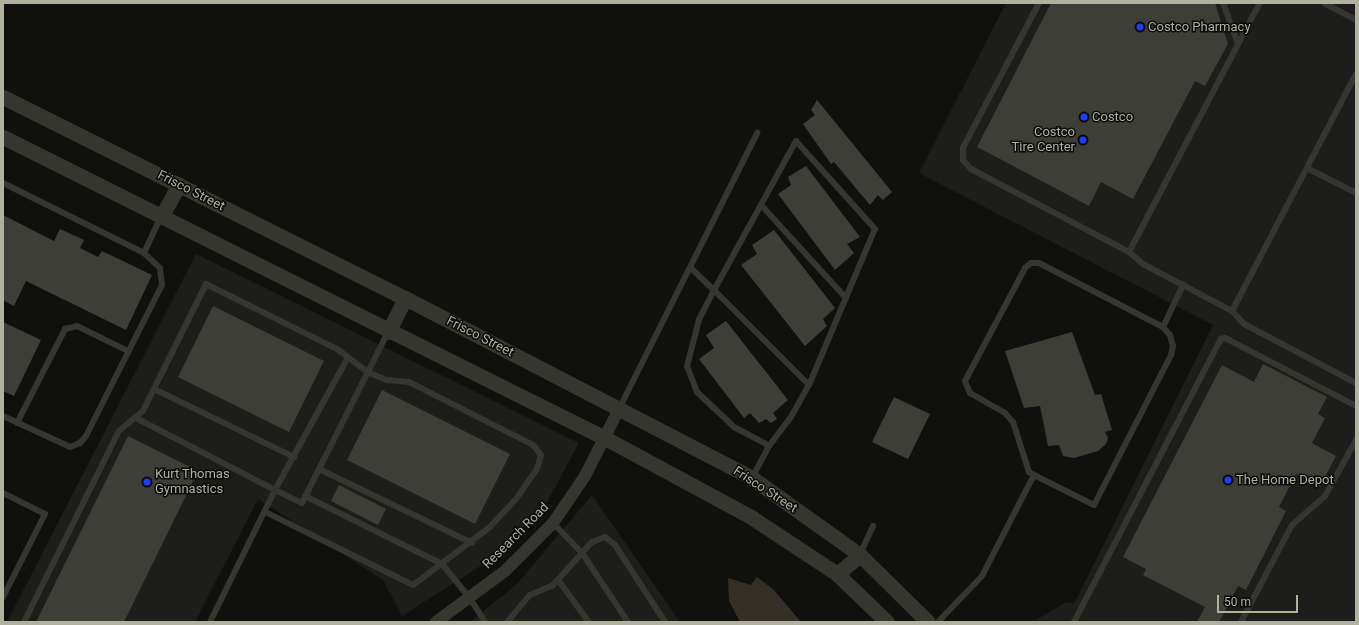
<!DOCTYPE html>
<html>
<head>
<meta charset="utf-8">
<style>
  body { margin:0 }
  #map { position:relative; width:1359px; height:625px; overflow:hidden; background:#10100f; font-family:Roboto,sans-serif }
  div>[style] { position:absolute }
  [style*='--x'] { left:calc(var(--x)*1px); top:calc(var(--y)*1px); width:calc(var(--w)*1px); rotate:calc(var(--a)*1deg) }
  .built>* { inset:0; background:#1d1d1b }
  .water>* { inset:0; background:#342f25 }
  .building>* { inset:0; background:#3e3e38 }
  .service>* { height:6px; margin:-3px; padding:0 3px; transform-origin:3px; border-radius:3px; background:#353630 }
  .minor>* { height:12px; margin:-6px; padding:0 6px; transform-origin:6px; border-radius:6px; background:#353630 }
  .tertiary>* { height:15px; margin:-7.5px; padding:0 7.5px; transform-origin:7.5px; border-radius:7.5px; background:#353630 }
  .dots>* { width:11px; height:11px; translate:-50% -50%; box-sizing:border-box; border:2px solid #0b0b0a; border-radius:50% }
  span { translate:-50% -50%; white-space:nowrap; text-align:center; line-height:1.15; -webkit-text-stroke:3px #0b0b0a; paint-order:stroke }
  .poi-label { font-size:13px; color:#b2b09f }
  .left { translate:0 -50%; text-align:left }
  .right { translate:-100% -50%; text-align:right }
  .street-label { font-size:13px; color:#b2b09f }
  .frame { position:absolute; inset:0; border:4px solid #b2b09f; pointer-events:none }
  .scale { position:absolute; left:1217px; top:595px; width:81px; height:18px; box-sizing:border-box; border:2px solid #b2b09f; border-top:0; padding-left:5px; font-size:12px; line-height:14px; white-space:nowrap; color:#b2b09f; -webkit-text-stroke:3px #0b0b0a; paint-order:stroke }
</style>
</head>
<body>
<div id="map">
  <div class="built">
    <div style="clip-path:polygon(1006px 3px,1356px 3px,1356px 622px,1036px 620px,1066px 602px,1074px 604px,1213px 325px,919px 173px)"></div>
    <div style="clip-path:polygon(196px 254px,579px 443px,547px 502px,479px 567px,402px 616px,383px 580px,258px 499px,195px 622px,7px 622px)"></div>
    <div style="clip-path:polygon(592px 495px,680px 622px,470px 622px,517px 584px)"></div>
  </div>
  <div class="water">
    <div style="clip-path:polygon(757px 577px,774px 590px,801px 622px,740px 622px,729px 601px,728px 578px,751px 585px)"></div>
  </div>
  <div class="building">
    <div style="clip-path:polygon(1051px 3px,1215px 3px,1228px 44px,1205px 86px,1195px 81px,1133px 199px,1101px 182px,1089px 206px,977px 147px)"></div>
    <div style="clip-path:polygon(817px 100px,892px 192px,883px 200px,878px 195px,870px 205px,834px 162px,831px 164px,803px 124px,815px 115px,811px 110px)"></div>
    <div style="clip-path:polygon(806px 166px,860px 237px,847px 244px,854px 253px,835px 270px,778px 194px,791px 185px,788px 177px)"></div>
    <div style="clip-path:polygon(3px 215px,54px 241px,60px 229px,84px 240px,80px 248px,98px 257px,102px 251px,152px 275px,126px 330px,26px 281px,14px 306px,3px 300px)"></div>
    <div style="clip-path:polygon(774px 230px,835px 308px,823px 319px,827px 326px,805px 346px,741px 265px,757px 254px,752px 245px)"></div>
    <div style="clip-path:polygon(213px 306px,324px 361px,289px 432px,178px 377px)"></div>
    <div style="clip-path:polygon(726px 321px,788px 400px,773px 413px,777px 419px,771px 423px,766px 419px,759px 423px,750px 413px,744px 418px,699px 359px,714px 348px,706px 335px)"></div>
    <div style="clip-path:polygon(3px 322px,41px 340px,14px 396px,3px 391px)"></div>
    <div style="clip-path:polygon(1072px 332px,1095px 395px,1101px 394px,1112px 430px,1105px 432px,1108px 438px,1106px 444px,1098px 451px,1074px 458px,1063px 456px,1059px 445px,1048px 446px,1040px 406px,1024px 408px,1005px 351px)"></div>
    <div style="clip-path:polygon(1263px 364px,1327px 397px,1318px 414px,1325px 418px,1312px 443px,1336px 456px,1320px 486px,1296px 474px,1279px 507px,1286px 511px,1246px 590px,1238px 586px,1219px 622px,1197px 622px,1205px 607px,1143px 575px,1146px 569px,1123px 557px,1222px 365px,1254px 382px)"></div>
    <div style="clip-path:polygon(382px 390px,510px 454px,475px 524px,347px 460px)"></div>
    <div style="clip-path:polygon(894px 397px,930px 414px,908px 459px,872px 442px)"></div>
    <div style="clip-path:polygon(128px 436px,198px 471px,124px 622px,36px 622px)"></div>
    <div style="clip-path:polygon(339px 485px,386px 509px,378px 525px,331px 501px)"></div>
  </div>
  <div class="service">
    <div style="--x:1039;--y:3;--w:164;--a:117.7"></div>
    <div style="--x:963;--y:148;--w:12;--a:90"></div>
    <div style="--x:963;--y:160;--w:12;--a:48"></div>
    <div style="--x:971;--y:169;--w:178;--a:27.7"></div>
    <div style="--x:1129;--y:252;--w:18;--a:41"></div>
    <div style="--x:1143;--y:264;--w:101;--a:27.8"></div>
    <div style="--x:1232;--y:311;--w:18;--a:47"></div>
    <div style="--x:1244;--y:324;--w:127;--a:27.8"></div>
    <div style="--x:1223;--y:3;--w:44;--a:69.9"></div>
    <div style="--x:1324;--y:3;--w:36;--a:28"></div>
    <div style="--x:1307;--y:168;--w:55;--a:27"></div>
    <div style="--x:3;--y:183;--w:157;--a:26.4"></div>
    <div style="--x:144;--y:253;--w:40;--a:-65"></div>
    <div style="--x:761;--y:205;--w:126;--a:47.6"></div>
    <div style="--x:1129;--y:252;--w:281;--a:-62.3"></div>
    <div style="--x:691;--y:268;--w:32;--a:44"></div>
    <div style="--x:714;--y:290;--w:134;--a:45"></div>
    <div style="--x:809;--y:385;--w:169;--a:-67.1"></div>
    <div style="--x:875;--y:229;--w:118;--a:-131.9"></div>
    <div style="--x:796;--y:141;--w:170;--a:118.8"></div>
    <div style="--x:714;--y:290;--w:34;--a:117"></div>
    <div style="--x:699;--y:320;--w:48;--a:104.6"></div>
    <div style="--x:687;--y:366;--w:28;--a:69"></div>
    <div style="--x:697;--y:392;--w:51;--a:43.4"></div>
    <div style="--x:734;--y:427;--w:40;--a:28"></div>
    <div style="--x:769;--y:446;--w:36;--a:118"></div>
    <div style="--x:1232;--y:311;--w:267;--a:-62.4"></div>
    <div style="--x:154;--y:389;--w:156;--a:25.9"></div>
    <div style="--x:619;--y:409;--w:309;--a:-63.4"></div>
    <div style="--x:3;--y:416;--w:74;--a:24.8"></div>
    <div style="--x:70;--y:447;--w:11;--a:-22"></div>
    <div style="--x:80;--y:443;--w:9;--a:-49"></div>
    <div style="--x:86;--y:436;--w:169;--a:-63.3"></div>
    <div style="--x:162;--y:285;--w:17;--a:-97"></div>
    <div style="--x:160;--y:268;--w:22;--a:-137"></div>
    <div style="--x:136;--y:418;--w:157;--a:27.4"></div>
    <div style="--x:275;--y:490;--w:149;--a:-61.2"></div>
    <div style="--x:17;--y:423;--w:106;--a:-62.9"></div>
    <div style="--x:65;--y:329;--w:12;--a:-14"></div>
    <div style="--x:77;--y:326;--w:57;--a:26.1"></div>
    <div style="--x:769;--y:446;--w:36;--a:-53"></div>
    <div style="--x:791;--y:417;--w:37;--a:-61"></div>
    <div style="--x:319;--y:469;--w:170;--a:25.8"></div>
    <div style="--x:1034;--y:475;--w:6;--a:-149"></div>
    <div style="--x:1029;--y:472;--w:52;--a:-107.7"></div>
    <div style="--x:1013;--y:422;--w:12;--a:-132"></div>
    <div style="--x:1005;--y:413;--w:40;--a:-150.3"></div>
    <div style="--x:970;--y:393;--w:13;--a:-113"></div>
    <div style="--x:965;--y:381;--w:128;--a:-62"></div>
    <div style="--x:1025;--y:268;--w:8;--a:-40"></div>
    <div style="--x:1031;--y:263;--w:8;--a:0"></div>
    <div style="--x:1039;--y:263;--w:140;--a:27.3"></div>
    <div style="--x:3;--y:493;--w:47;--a:26.6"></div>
    <div style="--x:45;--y:514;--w:93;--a:116.8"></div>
    <div style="--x:305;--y:496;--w:153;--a:26.4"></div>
    <div style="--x:442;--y:564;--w:43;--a:50.7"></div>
    <div style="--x:469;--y:597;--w:30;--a:57"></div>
    <div style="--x:553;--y:523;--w:42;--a:46"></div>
    <div style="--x:582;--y:553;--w:83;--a:56.3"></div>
    <div style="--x:860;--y:554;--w:31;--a:-65"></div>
    <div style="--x:558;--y:580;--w:52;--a:53.6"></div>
    <div style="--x:24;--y:622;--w:213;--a:-63.6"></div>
    <div style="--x:119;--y:431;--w:31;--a:-40"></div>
    <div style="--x:143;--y:411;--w:142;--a:-63.6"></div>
    <div style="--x:206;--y:284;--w:146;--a:26.4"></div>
    <div style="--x:337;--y:349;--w:38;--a:37"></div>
    <div style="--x:367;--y:372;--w:22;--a:22"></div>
    <div style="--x:387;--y:380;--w:22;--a:5"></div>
    <div style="--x:409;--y:382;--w:139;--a:26.9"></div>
    <div style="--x:533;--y:445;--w:13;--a:51"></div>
    <div style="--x:541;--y:455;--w:15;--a:106"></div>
    <div style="--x:537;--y:469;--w:38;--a:125"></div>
    <div style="--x:515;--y:500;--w:37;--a:133"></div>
    <div style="--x:490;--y:527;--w:96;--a:143"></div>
    <div style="--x:413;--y:585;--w:165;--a:-153.7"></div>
    <div style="--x:210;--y:622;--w:147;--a:-63.8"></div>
    <div style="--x:275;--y:490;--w:30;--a:26"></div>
    <div style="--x:302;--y:503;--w:191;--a:-63.3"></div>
    <div style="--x:507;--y:622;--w:35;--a:-50"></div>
    <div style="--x:530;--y:595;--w:25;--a:-23"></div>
    <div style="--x:553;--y:585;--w:58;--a:-47.8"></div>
    <div style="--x:592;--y:542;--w:14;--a:-21"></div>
    <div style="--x:605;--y:537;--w:13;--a:39"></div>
    <div style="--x:615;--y:545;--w:92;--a:57"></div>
    <div style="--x:938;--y:622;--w:64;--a:-46.3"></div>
    <div style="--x:982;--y:576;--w:114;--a:-62.8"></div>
    <div style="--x:1034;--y:475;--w:67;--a:26.6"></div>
    <div style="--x:1094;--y:505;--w:169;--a:-62.8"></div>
    <div style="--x:1171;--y:355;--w:9;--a:-77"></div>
    <div style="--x:1173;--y:346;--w:11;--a:-105"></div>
    <div style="--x:1170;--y:335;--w:11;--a:-131"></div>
    <div style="--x:1163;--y:327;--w:47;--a:-64.5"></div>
    <div style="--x:1074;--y:622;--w:319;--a:-62.6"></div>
    <div style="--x:1221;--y:339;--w:4;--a:-14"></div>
    <div style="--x:1225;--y:338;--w:148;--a:27.4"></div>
    <div style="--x:1241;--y:622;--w:110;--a:-62.3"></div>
    <div style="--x:1292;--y:525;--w:44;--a:-41.3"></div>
    <div style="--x:1325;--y:496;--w:64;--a:-61"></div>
  </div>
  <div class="minor">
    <div style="--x:436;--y:622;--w:86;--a:-36.5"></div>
    <div style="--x:505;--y:571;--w:68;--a:-45"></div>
    <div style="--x:553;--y:523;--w:57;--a:-55.8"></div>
    <div style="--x:585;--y:476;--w:75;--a:-63.1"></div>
  </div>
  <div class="tertiary">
    <div style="--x:3;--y:97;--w:449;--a:26.6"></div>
    <div style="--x:405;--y:298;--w:391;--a:27.4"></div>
    <div style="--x:752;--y:478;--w:133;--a:35.5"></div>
    <div style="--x:860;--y:555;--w:95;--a:44.6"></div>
    <div style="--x:3;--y:137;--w:673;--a:26.57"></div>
    <div style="--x:605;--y:438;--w:166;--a:28.4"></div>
    <div style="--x:751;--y:517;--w:103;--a:33.5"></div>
    <div style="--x:837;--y:574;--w:69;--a:43.8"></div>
    <div style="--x:161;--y:217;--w:37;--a:-61"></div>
    <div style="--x:388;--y:332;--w:38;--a:-63"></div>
    <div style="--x:837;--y:574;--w:30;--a:-40"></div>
  </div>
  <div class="dots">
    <div style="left:1140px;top:27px;background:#1a3efd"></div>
    <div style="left:1084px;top:117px;background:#1a3efd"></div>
    <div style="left:1083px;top:140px;background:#1a3efd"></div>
    <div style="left:1228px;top:480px;background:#1a3efd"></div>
    <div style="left:147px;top:482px;background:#1a3efd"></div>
  </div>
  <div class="poi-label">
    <span class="left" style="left:1148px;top:27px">Costco Pharmacy</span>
    <span class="left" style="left:1092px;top:117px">Costco</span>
    <span class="right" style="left:1075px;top:140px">Costco<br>Tire Center</span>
    <span class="left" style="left:155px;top:482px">Kurt Thomas<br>Gymnastics</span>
    <span class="left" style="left:1236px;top:480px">The Home Depot</span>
  </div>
  <div class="street-label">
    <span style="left:191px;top:191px;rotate:27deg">Frisco Street</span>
    <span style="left:480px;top:337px;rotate:27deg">Frisco Street</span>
    <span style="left:765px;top:490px;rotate:33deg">Frisco Street</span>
    <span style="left:516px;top:536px;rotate:-45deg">Research Road</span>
  </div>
  <div class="frame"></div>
  <div class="scale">50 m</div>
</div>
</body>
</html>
